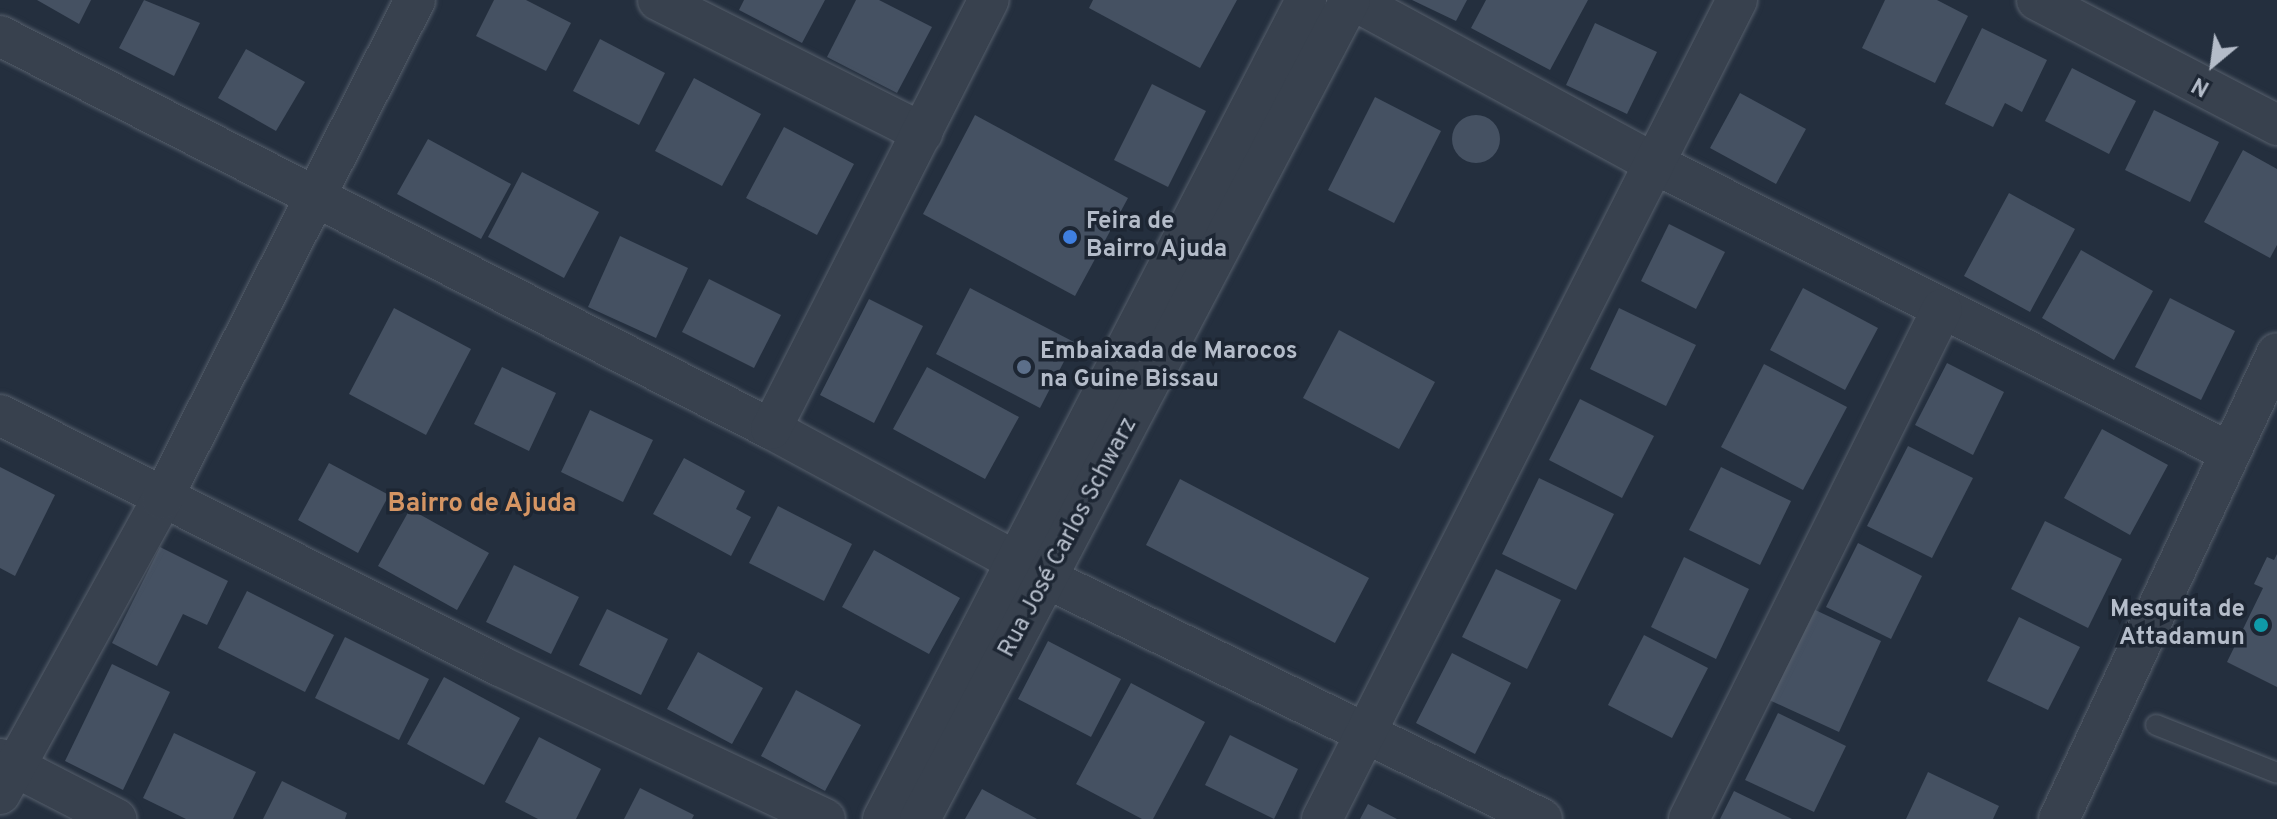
<!DOCTYPE html>
<html>
<head>
<meta charset="utf-8">
<style>
  body { margin:0 }
  #map { position:relative; width:2277px; height:819px; overflow:hidden; background:#242f3e; font-family:Overpass,sans-serif }
  div>[style] { position:absolute }
  [style*='--x'] { left:calc(var(--x)*1px); top:calc(var(--y)*1px); width:calc(var(--w)*1px); rotate:calc(var(--a)*1deg) }
  .building>* { inset:0; background:#455162 }
  .round { border-radius:50% }
  .roads { filter:drop-shadow(0 0 2px #565f6c) drop-shadow(0 0 2px #565f6c) }
  .service>* { height:20px; margin:-10px; padding:0 10px; transform-origin:10px; border-radius:10px; background:#38414e }
  .minor>* { height:40px; margin:-20px; padding:0 20px; transform-origin:20px; border-radius:20px; background:#38414e }
  .dots>* { width:22px; height:22px; translate:-50% -50%; box-sizing:border-box; border:4px solid #1d2633; border-radius:50% }
  span { translate:-50% -50%; white-space:nowrap; text-align:center; line-height:1.15; -webkit-text-stroke:7px #1d2633; paint-order:stroke }
  .poi-label { font-size:24px; color:#b4bcc9; font-weight:700 }
  .left { translate:0 -50%; text-align:left }
  .right { translate:-100% -50%; text-align:right }
  .street-label { font-size:24px; color:#b4bcc9 }
  .neighbourhood-label { font-size:26px; color:#d59563; font-weight:700 }
  .north { position:absolute; left:2173px; top:24px; width:80px; height:80px; -webkit-text-stroke:6px #1d2633; paint-order:stroke; rotate:209deg; font-size:22px; font-weight:700; line-height:32px; text-align:center; color:#b4bcc9 }
  .north::after { content:''; display:block; margin:auto; width:28px; height:36px; background:#b4bcc9; clip-path:polygon(50% 0,100% 100%,50% 72%,0 100%) }
</style>
</head>
<body>
<div id="map">
  <div class="building">
    <div style="clip-path:polygon(37px 0,91px 0,79px 24px)"></div>
    <div style="clip-path:polygon(144px 0,200px 23px,174px 76px,119px 48px)"></div>
    <div style="clip-path:polygon(494px 0,526px 0,571px 23px,546px 71px,476px 36px)"></div>
    <div style="clip-path:polygon(744px 0,825px 0,802px 43px,739px 10px)"></div>
    <div style="clip-path:polygon(856px 0,879px 0,932px 27px,897px 93px,827px 57px)"></div>
    <div style="clip-path:polygon(1093px 0,1237px 0,1200px 68px,1089px 8px)"></div>
    <div style="clip-path:polygon(1412px 0,1467px 0,1456px 21px)"></div>
    <div style="clip-path:polygon(1486px 0,1588px 0,1550px 70px,1471px 28px)"></div>
    <div style="clip-path:polygon(1885px 0,1937px 0,1968px 16px,1935px 83px,1862px 48px)"></div>
    <div style="clip-path:polygon(1595px 23px,1657px 52px,1627px 114px,1566px 85px)"></div>
    <div style="clip-path:polygon(1982px 28px,2047px 60px,2022px 112px,2005px 103px,1993px 127px,1945px 104px)"></div>
    <div style="clip-path:polygon(600px 39px,665px 73px,639px 125px,573px 91px)"></div>
    <div style="clip-path:polygon(246px 49px,305px 82px,276px 131px,218px 98px)"></div>
    <div style="clip-path:polygon(2072px 68px,2136px 101px,2109px 154px,2045px 121px)"></div>
    <div style="clip-path:polygon(694px 78px,761px 114px,722px 186px,655px 151px)"></div>
    <div style="clip-path:polygon(1152px 84px,1206px 111px,1168px 187px,1114px 160px)"></div>
    <div style="clip-path:polygon(1740px 93px,1806px 129px,1776px 184px,1710px 148px)"></div>
    <div style="clip-path:polygon(1375px 97px,1441px 131px,1394px 223px,1328px 190px)"></div>
    <div style="clip-path:polygon(2154px 110px,2219px 142px,2190px 202px,2125px 170px)"></div>
    <div style="clip-path:polygon(975px 115px,1128px 198px,1075px 296px,923px 214px)"></div>
    <div class="round" style="left:1452px;top:115px;width:48px;height:48px"></div>
    <div style="clip-path:polygon(784px 127px,854px 164px,817px 235px,746px 198px)"></div>
    <div style="clip-path:polygon(428px 139px,511px 184px,481px 239px,397px 194px)"></div>
    <div style="clip-path:polygon(2243px 150px,2277px 169px,2277px 245px,2270px 258px,2204px 222px)"></div>
    <div style="clip-path:polygon(522px 172px,599px 212px,564px 278px,488px 237px)"></div>
    <div style="clip-path:polygon(2009px 193px,2075px 229px,2030px 312px,1964px 276px)"></div>
    <div style="clip-path:polygon(1669px 224px,1725px 252px,1696px 309px,1641px 281px)"></div>
    <div style="clip-path:polygon(620px 236px,688px 268px,656px 338px,588px 307px)"></div>
    <div style="clip-path:polygon(2081px 250px,2153px 291px,2114px 360px,2042px 318px)"></div>
    <div style="clip-path:polygon(709px 279px,781px 315px,754px 368px,682px 332px)"></div>
    <div style="clip-path:polygon(970px 288px,1074px 342px,1040px 408px,936px 354px)"></div>
    <div style="clip-path:polygon(1803px 288px,1878px 328px,1845px 390px,1770px 350px)"></div>
    <div style="clip-path:polygon(2170px 298px,2235px 331px,2201px 400px,2135px 367px)"></div>
    <div style="clip-path:polygon(869px 299px,923px 326px,874px 423px,820px 395px)"></div>
    <div style="clip-path:polygon(394px 308px,471px 349px,426px 435px,349px 394px)"></div>
    <div style="clip-path:polygon(1619px 308px,1696px 345px,1666px 406px,1590px 369px)"></div>
    <div style="clip-path:polygon(1339px 330px,1435px 382px,1399px 449px,1303px 398px)"></div>
    <div style="clip-path:polygon(1947px 363px,2004px 392px,1973px 455px,1915px 425px)"></div>
    <div style="clip-path:polygon(1764px 364px,1847px 407px,1803px 490px,1721px 447px)"></div>
    <div style="clip-path:polygon(502px 367px,556px 393px,529px 451px,474px 424px)"></div>
    <div style="clip-path:polygon(927px 367px,1019px 417px,985px 479px,893px 429px)"></div>
    <div style="clip-path:polygon(1580px 399px,1654px 436px,1622px 498px,1549px 460px)"></div>
    <div style="clip-path:polygon(590px 410px,653px 440px,623px 502px,561px 472px)"></div>
    <div style="clip-path:polygon(2102px 429px,2168px 465px,2130px 535px,2064px 498px)"></div>
    <div style="clip-path:polygon(1908px 446px,1973px 478px,1932px 558px,1867px 526px)"></div>
    <div style="clip-path:polygon(684px 458px,745px 491px,736px 509px,751px 517px,731px 556px,653px 514px)"></div>
    <div style="clip-path:polygon(329px 463px,389px 495px,358px 553px,298px 520px)"></div>
    <div style="clip-path:polygon(0 467px,55px 495px,15px 576px,0 568px)"></div>
    <div style="clip-path:polygon(1721px 467px,1791px 501px,1760px 565px,1689px 530px)"></div>
    <div style="clip-path:polygon(1539px 478px,1614px 514px,1576px 590px,1502px 554px)"></div>
    <div style="clip-path:polygon(1180px 479px,1369px 578px,1335px 643px,1146px 545px)"></div>
    <div style="clip-path:polygon(778px 506px,852px 544px,824px 601px,749px 563px)"></div>
    <div style="clip-path:polygon(410px 509px,489px 553px,457px 610px,378px 566px)"></div>
    <div style="clip-path:polygon(2045px 521px,2122px 559px,2088px 628px,2011px 589px)"></div>
    <div style="clip-path:polygon(1858px 543px,1922px 576px,1891px 639px,1826px 607px)"></div>
    <div style="clip-path:polygon(160px 547px,228px 581px,207px 625px,183px 614px,157px 666px,112px 643px)"></div>
    <div style="clip-path:polygon(874px 550px,960px 598px,929px 654px,842px 607px)"></div>
    <div style="clip-path:polygon(2277px 554px,2277px 687px,2227px 662px,2263px 588px,2254px 584px,2267px 557px,2274px 560px)"></div>
    <div style="clip-path:polygon(1684px 557px,1749px 589px,1716px 659px,1651px 627px)"></div>
    <div style="clip-path:polygon(514px 565px,579px 597px,551px 654px,486px 622px)"></div>
    <div style="clip-path:polygon(1496px 569px,1561px 600px,1527px 669px,1462px 637px)"></div>
    <div style="clip-path:polygon(247px 591px,334px 635px,305px 692px,218px 648px)"></div>
    <div style="clip-path:polygon(1809px 607px,1881px 641px,1839px 732px,1767px 699px)"></div>
    <div style="clip-path:polygon(607px 609px,668px 639px,641px 695px,579px 665px)"></div>
    <div style="clip-path:polygon(2019px 617px,2080px 647px,2048px 710px,1987px 681px)"></div>
    <div style="clip-path:polygon(1644px 635px,1708px 668px,1672px 738px,1608px 705px)"></div>
    <div style="clip-path:polygon(345px 637px,429px 679px,399px 740px,315px 698px)"></div>
    <div style="clip-path:polygon(1048px 641px,1121px 679px,1091px 737px,1018px 699px)"></div>
    <div style="clip-path:polygon(698px 652px,763px 688px,732px 744px,667px 709px)"></div>
    <div style="clip-path:polygon(1452px 653px,1511px 683px,1475px 754px,1416px 723px)"></div>
    <div style="clip-path:polygon(112px 664px,170px 692px,123px 790px,65px 761px)"></div>
    <div style="clip-path:polygon(444px 677px,520px 718px,484px 785px,407px 744px)"></div>
    <div style="clip-path:polygon(1131px 683px,1205px 722px,1153px 819px,1142px 819px,1076px 784px)"></div>
    <div style="clip-path:polygon(796px 690px,861px 725px,825px 791px,761px 756px)"></div>
    <div style="clip-path:polygon(1778px 713px,1846px 746px,1814px 812px,1745px 780px)"></div>
    <div style="clip-path:polygon(174px 733px,256px 772px,233px 819px,186px 819px,143px 798px)"></div>
    <div style="clip-path:polygon(1230px 735px,1298px 769px,1274px 819px,1205px 785px)"></div>
    <div style="clip-path:polygon(539px 737px,601px 769px,576px 819px,538px 819px,505px 802px)"></div>
    <div style="clip-path:polygon(1928px 772px,1999px 806px,1993px 819px,1906px 819px)"></div>
    <div style="clip-path:polygon(282px 781px,347px 813px,345px 819px,263px 819px)"></div>
    <div style="clip-path:polygon(640px 788px,694px 815px,692px 819px,624px 819px)"></div>
    <div style="clip-path:polygon(982px 789px,1037px 819px,965px 819px)"></div>
    <div style="clip-path:polygon(1734px 791px,1792px 819px,1720px 819px)"></div>
    <div style="clip-path:polygon(1368px 804px,1397px 819px,1360px 819px)"></div>
  </div>
  <div class="roads">
    <div class="service">
      <div style="--x:2156;--y:725;--w:130;--a:21.6"></div>
    </div>
    <div class="minor">
      <div style="--x:658;--y:0;--w:296;--a:26.7"></div>
      <div style="--x:1353;--y:0;--w:344;--a:28.5"></div>
      <div style="--x:1655;--y:164;--w:642;--a:26.64"></div>
      <div style="--x:2037;--y:0;--w:271;--a:27.5"></div>
      <div style="--x:0;--y:36;--w:865;--a:27.01"></div>
      <div style="--x:771;--y:429;--w:315;--a:28.4"></div>
      <div style="--x:1048;--y:579;--w:549;--a:25.91"></div>
      <div style="--x:0;--y:415;--w:559;--a:26.66"></div>
      <div style="--x:500;--y:666;--w:359;--a:25.2"></div>
      <div style="--x:771;--y:429;--w:481;--a:-63.1"></div>
      <div style="--x:0;--y:759;--w:131;--a:27.3"></div>
      <div style="--x:0;--y:794;--w:337;--a:-61.2"></div>
      <div style="--x:162;--y:499;--w:559;--a:-63.11"></div>
      <div style="--x:883;--y:819;--w:922;--a:-62.68"></div>
      <div style="--x:920;--y:819;--w:925;--a:-62.3"></div>
      <div style="--x:1322;--y:819;--w:918;--a:-63.13"></div>
      <div style="--x:1689;--y:819;--w:569;--a:-63.61"></div>
      <div style="--x:2059;--y:819;--w:514;--a:-64.93"></div>
    </div>
  </div>
  <div class="dots">
    <div style="left:1070px;top:237px;background:#3f7fe0"></div>
    <div style="left:1024px;top:367px;background:#5c6f8a"></div>
    <div style="left:2261px;top:625px;background:#0f9aa8"></div>
  </div>
  <div class="poi-label">
    <span class="left" style="left:1086px;top:237px">Feira de<br>Bairro Ajuda</span>
    <span class="left" style="left:1040px;top:367px">Embaixada de Marocos<br>na Guine Bissau</span>
    <span class="right" style="left:2245px;top:625px">Mesquita de<br>Attadamun</span>
  </div>
  <div class="street-label">
    <span style="left:1069px;top:538px;rotate:-62deg">Rua José Carlos Schwarz</span>
  </div>
  <div class="neighbourhood-label">
    <span style="left:482px;top:505px">Bairro de Ajuda</span>
  </div>
  <div class="north">N</div>
</div>
</body>
</html>
